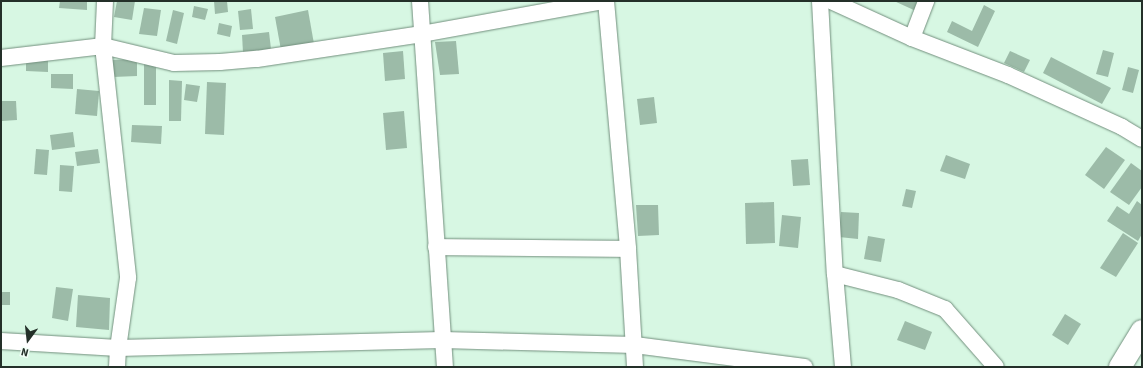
<!DOCTYPE html>
<html>
<head>
<meta charset="utf-8">
<style>
  body { margin:0 }
  #map { position:relative; width:1143px; height:368px; overflow:hidden; background:#d7f7e3; font-family:"Source Sans 3",sans-serif }
  div>[style] { position:absolute }
  [style*='--x'] { left:calc(var(--x)*1px); top:calc(var(--y)*1px); width:calc(var(--w)*1px); rotate:calc(var(--a)*1deg) }
  .building>* { inset:0; background:#9cbba8 }
  .roads { filter:drop-shadow(0 0 1px #728f7d) drop-shadow(0 0 1px #728f7d) }
  .street>* { height:16px; margin:-8px; padding:0 8px; transform-origin:8px; border-radius:8px; background:#fff }
  .primary>* { height:22px; margin:-11px; padding:0 11px; transform-origin:11px; border-radius:11px; background:#fff }
  span { translate:-50% -50%; white-space:nowrap; text-align:center; line-height:1.15; -webkit-text-stroke:3px #f2fff7; paint-order:stroke }
  .frame { position:absolute; inset:0; border:2px solid #243029; pointer-events:none }
  .north { position:absolute; left:8px; top:320px; width:40px; height:40px; -webkit-text-stroke:3px #f2fff7; paint-order:stroke; rotate:195deg; font-size:11px; font-weight:700; line-height:16px; text-align:center; color:#243029 }
  .north::after { content:''; display:block; margin:auto; width:14px; height:18px; background:#243029; clip-path:polygon(50% 0,100% 100%,50% 72%,0 100%) }
</style>
</head>
<body>
<div id="map">
  <div class="building">
    <div style="clip-path:polygon(60px 1px,87px 1px,87px 10px,59px 8px)"></div>
    <div style="clip-path:polygon(117px 1px,135px 1px,132px 20px,114px 17px)"></div>
    <div style="clip-path:polygon(214px 1px,227px 1px,228px 12px,215px 14px)"></div>
    <div style="clip-path:polygon(894px 1px,921px 1px,916px 11px)"></div>
    <div style="clip-path:polygon(984px 5px,995px 11px,978px 47px,947px 32px,952px 21px,972px 31px)"></div>
    <div style="clip-path:polygon(194px 6px,208px 9px,205px 20px,192px 17px)"></div>
    <div style="clip-path:polygon(144px 8px,161px 10px,157px 36px,139px 34px)"></div>
    <div style="clip-path:polygon(251px 9px,253px 29px,240px 30px,238px 11px)"></div>
    <div style="clip-path:polygon(173px 10px,184px 13px,177px 44px,166px 41px)"></div>
    <div style="clip-path:polygon(308px 10px,314px 44px,281px 50px,275px 17px)"></div>
    <div style="clip-path:polygon(219px 23px,232px 26px,230px 37px,217px 34px)"></div>
    <div style="clip-path:polygon(269px 32px,271px 49px,243px 52px,242px 35px)"></div>
    <div style="clip-path:polygon(456px 41px,459px 74px,440px 75px,435px 42px)"></div>
    <div style="clip-path:polygon(1103px 50px,1114px 53px,1108px 77px,1096px 74px)"></div>
    <div style="clip-path:polygon(403px 51px,405px 79px,385px 81px,383px 53px)"></div>
    <div style="clip-path:polygon(1010px 51px,1030px 60px,1024px 72px,1004px 63px)"></div>
    <div style="clip-path:polygon(26px 57px,48px 58px,48px 72px,26px 71px)"></div>
    <div style="clip-path:polygon(1051px 57px,1111px 88px,1102px 104px,1043px 73px)"></div>
    <div style="clip-path:polygon(137px 59px,137px 76px,113px 77px,112px 60px)"></div>
    <div style="clip-path:polygon(144px 64px,156px 64px,156px 105px,144px 105px)"></div>
    <div style="clip-path:polygon(1128px 67px,1139px 70px,1133px 93px,1122px 90px)"></div>
    <div style="clip-path:polygon(51px 74px,73px 74px,73px 89px,51px 88px)"></div>
    <div style="clip-path:polygon(169px 80px,182px 81px,181px 121px,169px 121px)"></div>
    <div style="clip-path:polygon(207px 82px,226px 83px,224px 135px,205px 134px)"></div>
    <div style="clip-path:polygon(186px 84px,200px 86px,197px 102px,184px 100px)"></div>
    <div style="clip-path:polygon(77px 89px,99px 91px,97px 116px,75px 114px)"></div>
    <div style="clip-path:polygon(654px 97px,657px 123px,640px 125px,637px 99px)"></div>
    <div style="clip-path:polygon(1px 101px,16px 101px,17px 120px,2px 121px)"></div>
    <div style="clip-path:polygon(404px 111px,407px 148px,386px 150px,383px 113px)"></div>
    <div style="clip-path:polygon(132px 125px,162px 126px,161px 144px,131px 142px)"></div>
    <div style="clip-path:polygon(73px 132px,75px 147px,52px 150px,50px 135px)"></div>
    <div style="clip-path:polygon(1106px 147px,1125px 160px,1104px 189px,1085px 175px)"></div>
    <div style="clip-path:polygon(36px 149px,49px 150px,47px 175px,34px 174px)"></div>
    <div style="clip-path:polygon(98px 149px,100px 163px,77px 166px,75px 152px)"></div>
    <div style="clip-path:polygon(946px 155px,970px 164px,965px 179px,940px 171px)"></div>
    <div style="clip-path:polygon(808px 159px,810px 185px,793px 186px,791px 160px)"></div>
    <div style="clip-path:polygon(1131px 163px,1142px 171px,1142px 187px,1129px 205px,1110px 192px)"></div>
    <div style="clip-path:polygon(60px 165px,74px 166px,72px 192px,59px 191px)"></div>
    <div style="clip-path:polygon(906px 189px,916px 191px,912px 208px,902px 206px)"></div>
    <div style="clip-path:polygon(1137px 201px,1142px 205px,1142px 234px,1138px 241px,1107px 221px,1117px 206px,1129px 214px)"></div>
    <div style="clip-path:polygon(774px 202px,775px 243px,746px 244px,745px 203px)"></div>
    <div style="clip-path:polygon(636px 205px,658px 205px,659px 235px,638px 236px)"></div>
    <div style="clip-path:polygon(841px 212px,859px 213px,858px 239px,839px 237px)"></div>
    <div style="clip-path:polygon(782px 215px,801px 217px,798px 248px,779px 246px)"></div>
    <div style="clip-path:polygon(1123px 233px,1138px 243px,1116px 277px,1100px 268px)"></div>
    <div style="clip-path:polygon(868px 236px,885px 239px,881px 262px,864px 259px)"></div>
    <div style="clip-path:polygon(56px 287px,73px 289px,68px 321px,52px 318px)"></div>
    <div style="clip-path:polygon(1px 292px,10px 292px,10px 305px,1px 305px)"></div>
    <div style="clip-path:polygon(78px 295px,110px 298px,109px 330px,76px 327px)"></div>
    <div style="clip-path:polygon(1065px 314px,1081px 324px,1068px 345px,1052px 335px)"></div>
    <div style="clip-path:polygon(905px 321px,932px 332px,925px 350px,897px 340px)"></div>
  </div>
  <div class="roads">
    <div class="street">
      <div style="--x:105;--y:1;--w:45;--a:92.5"></div>
      <div style="--x:103;--y:46;--w:233;--a:83.8"></div>
      <div style="--x:128;--y:278;--w:71;--a:98.1"></div>
      <div style="--x:118;--y:348;--w:19;--a:93"></div>
      <div style="--x:420;--y:1;--w:367;--a:86.1"></div>
      <div style="--x:606;--y:1;--w:249;--a:84.9"></div>
      <div style="--x:628;--y:249;--w:118;--a:86.6"></div>
      <div style="--x:820;--y:1;--w:273;--a:86.9"></div>
      <div style="--x:835;--y:274;--w:93;--a:85.1"></div>
      <div style="--x:831;--y:1;--w:89;--a:24.6"></div>
      <div style="--x:912;--y:38;--w:103;--a:21.1"></div>
      <div style="--x:1008;--y:75;--w:125;--a:24.5"></div>
      <div style="--x:1122;--y:127;--w:23;--a:31"></div>
      <div style="--x:912;--y:38;--w:40;--a:-69"></div>
      <div style="--x:1;--y:58;--w:103;--a:-6.7"></div>
      <div style="--x:103;--y:46;--w:73;--a:13.5"></div>
      <div style="--x:174;--y:63;--w:46;--a:-1.2"></div>
      <div style="--x:220;--y:62;--w:37;--a:-5"></div>
      <div style="--x:257;--y:59;--w:167;--a:-8.6"></div>
      <div style="--x:422;--y:34;--w:184;--a:-10.3"></div>
      <div style="--x:436;--y:247;--w:192;--a:0.6"></div>
      <div style="--x:835;--y:274;--w:65;--a:14.3"></div>
      <div style="--x:898;--y:290;--w:51;--a:22"></div>
      <div style="--x:945;--y:309;--w:77;--a:48.7"></div>
      <div style="--x:1;--y:341;--w:117;--a:3.4"></div>
      <div style="--x:118;--y:348;--w:324;--a:-1.4"></div>
      <div style="--x:442;--y:340;--w:193;--a:1.5"></div>
      <div style="--x:635;--y:345;--w:171;--a:7.4"></div>
    </div>
    <div class="primary">
      <div style="--x:1120;--y:367;--w:42;--a:-58.6"></div>
    </div>
  </div>
  <div class="frame"></div>
  <div class="north">N</div>
</div>
</body>
</html>
